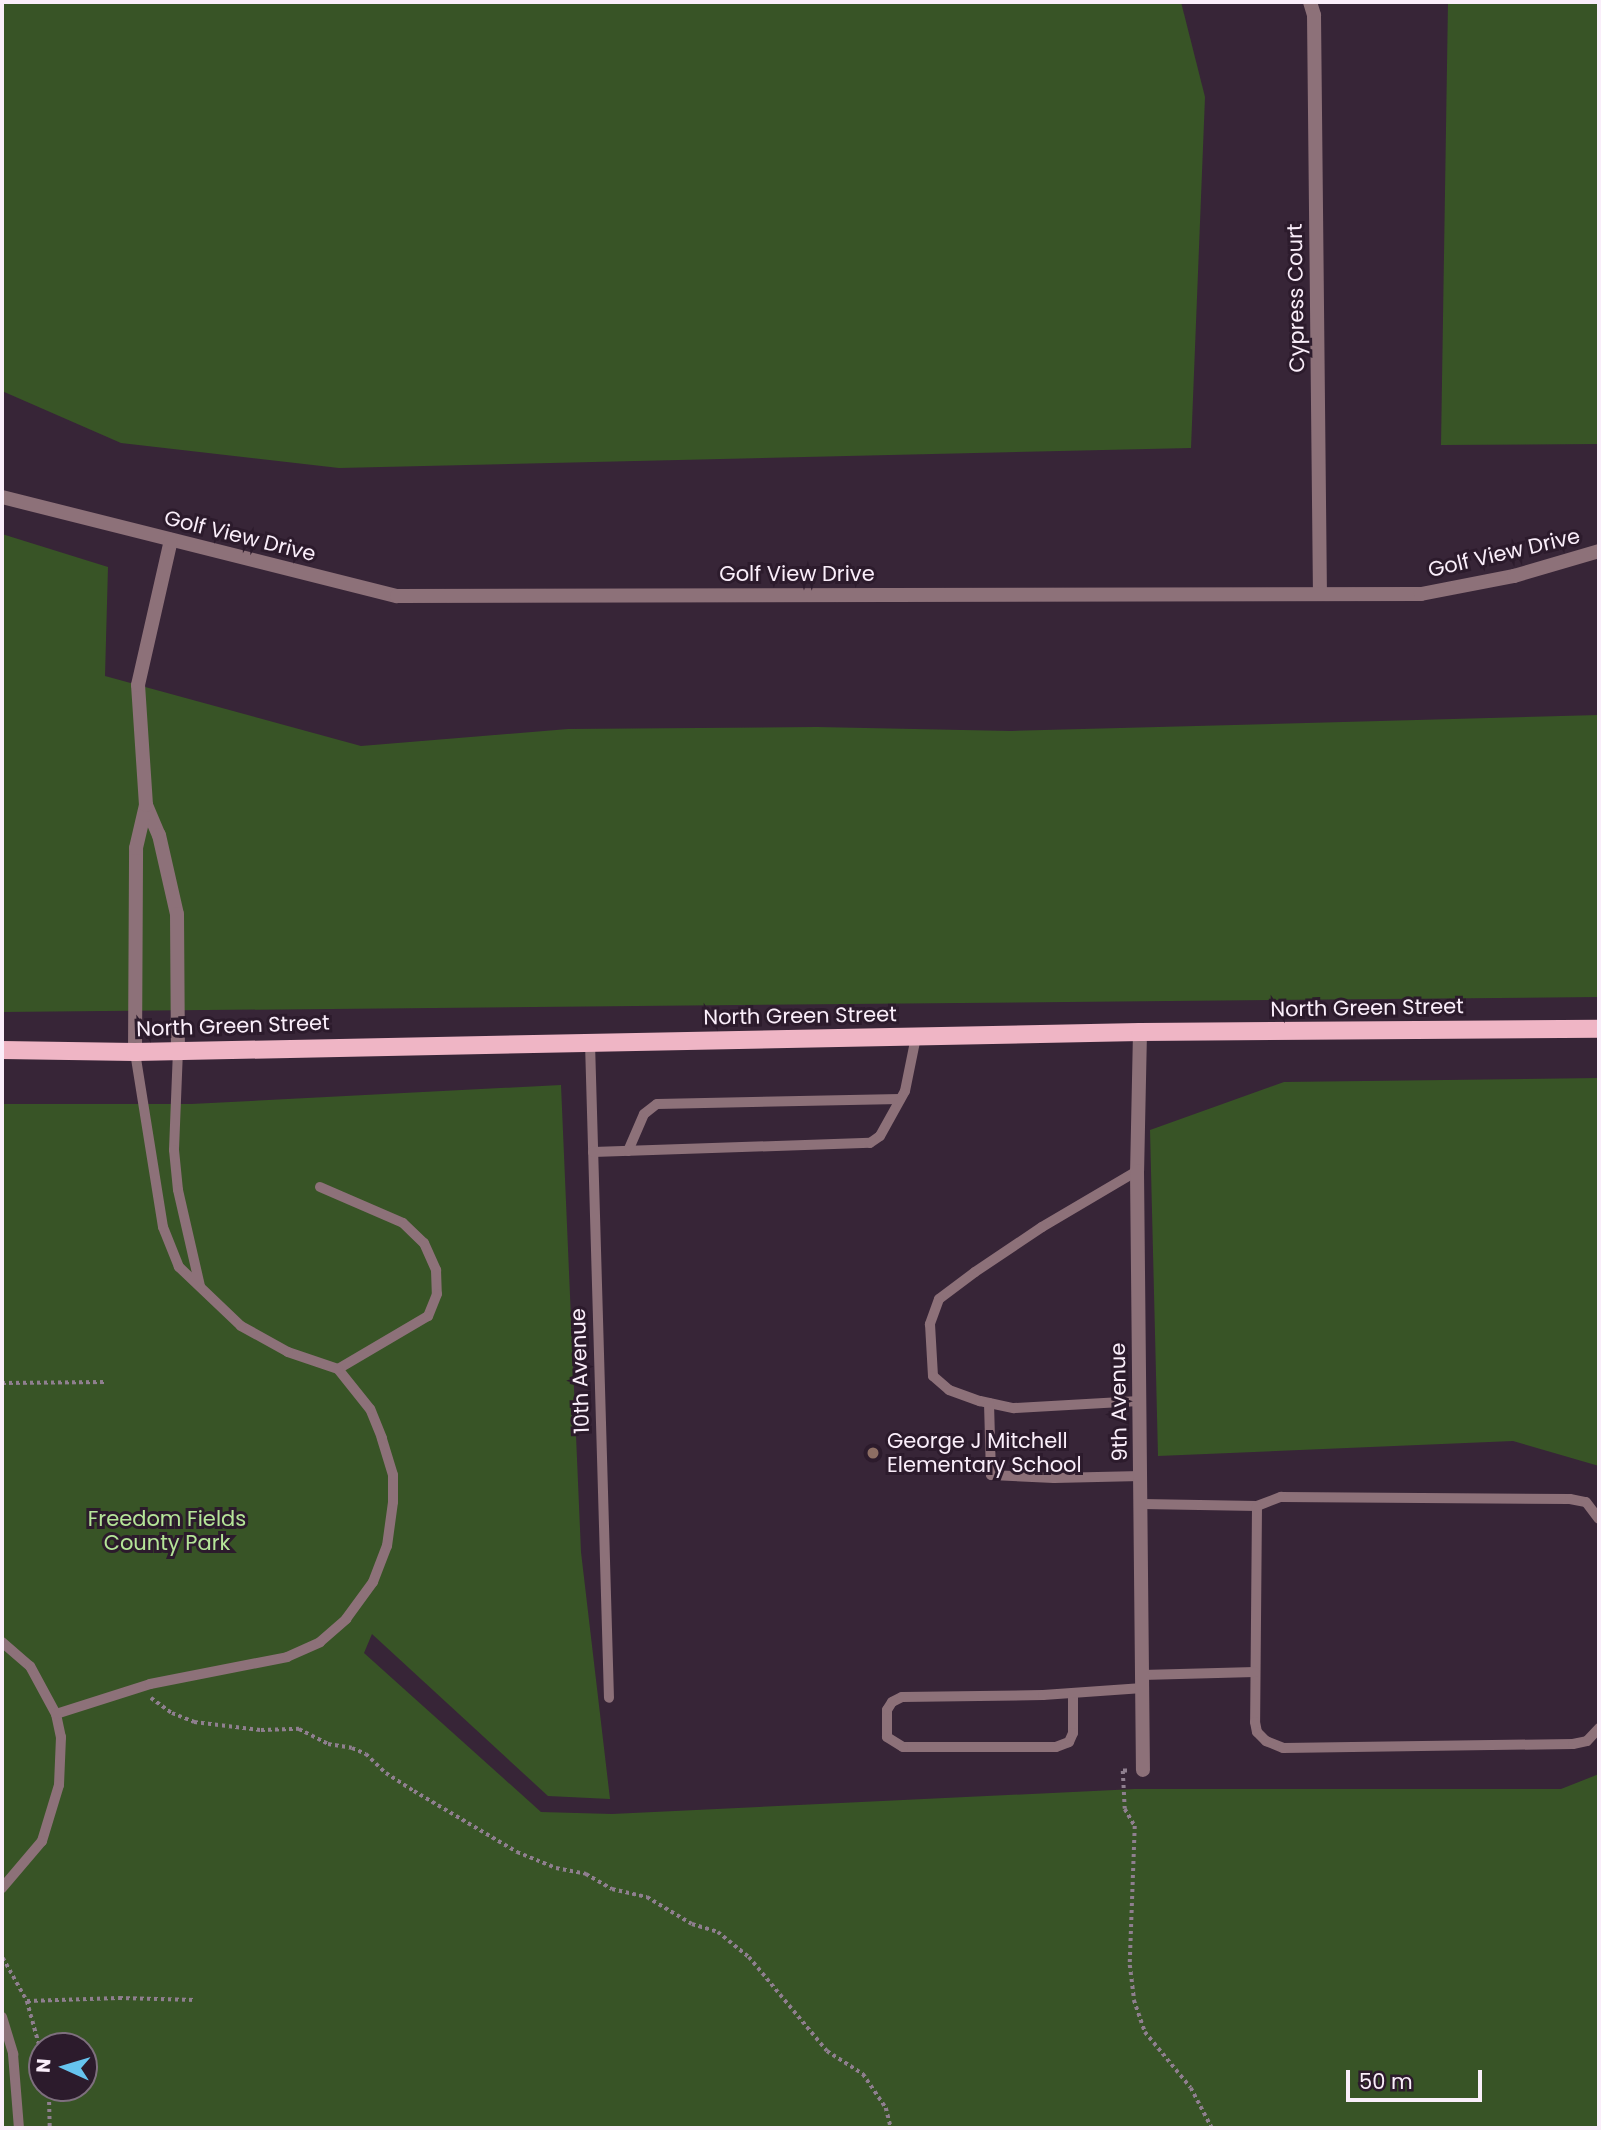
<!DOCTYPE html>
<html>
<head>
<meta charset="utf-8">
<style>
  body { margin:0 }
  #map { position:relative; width:1601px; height:2130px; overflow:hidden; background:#372537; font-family:Poppins,sans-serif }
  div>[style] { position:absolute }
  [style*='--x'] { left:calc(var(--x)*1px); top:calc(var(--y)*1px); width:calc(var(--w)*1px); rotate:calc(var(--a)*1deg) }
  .green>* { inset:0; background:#385426 }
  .path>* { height:3.5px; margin-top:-1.75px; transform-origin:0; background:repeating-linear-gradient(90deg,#8f7f8f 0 3.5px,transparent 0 7px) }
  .lane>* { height:10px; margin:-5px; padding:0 5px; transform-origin:5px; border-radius:5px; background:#8d7179 }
  .street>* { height:14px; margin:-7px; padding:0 7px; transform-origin:7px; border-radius:7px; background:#8d7179 }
  .primary>* { height:18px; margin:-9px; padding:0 9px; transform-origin:9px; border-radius:9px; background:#efb5c5 }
  .dots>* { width:19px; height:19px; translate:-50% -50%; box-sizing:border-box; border:4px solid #2c1b2c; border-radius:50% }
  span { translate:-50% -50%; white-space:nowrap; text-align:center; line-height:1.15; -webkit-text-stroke:6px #2c1b2c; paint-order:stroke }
  .street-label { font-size:21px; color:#faeefa }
  .poi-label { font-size:21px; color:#faeefa }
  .left { translate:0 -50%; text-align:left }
  .park-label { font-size:21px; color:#b5e598 }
  .frame { position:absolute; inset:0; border:4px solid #faeefa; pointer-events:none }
  .north { position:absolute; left:28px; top:2032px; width:70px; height:70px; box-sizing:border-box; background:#2c1b2c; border:2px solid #7e6f7e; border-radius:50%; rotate:274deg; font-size:19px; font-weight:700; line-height:28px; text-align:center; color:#faeefa }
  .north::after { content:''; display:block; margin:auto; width:24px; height:32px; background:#66c4ef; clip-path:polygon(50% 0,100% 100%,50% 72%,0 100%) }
  .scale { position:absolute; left:1346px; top:2070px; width:136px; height:32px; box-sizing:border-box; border:4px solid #faeefa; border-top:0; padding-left:9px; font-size:21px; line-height:24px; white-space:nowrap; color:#faeefa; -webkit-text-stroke:5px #2c1b2c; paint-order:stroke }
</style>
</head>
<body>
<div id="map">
  <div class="green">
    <div style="clip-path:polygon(2px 2px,1181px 2px,1205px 97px,1191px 448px,339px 468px,121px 443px,2px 391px)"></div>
    <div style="clip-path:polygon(1448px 2px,1599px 2px,1599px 444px,1441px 445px)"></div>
    <div style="clip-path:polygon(2px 534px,108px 567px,105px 676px,361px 746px,568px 729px,817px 727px,1011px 731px,1599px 715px,1599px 997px,2px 1012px)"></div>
    <div style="clip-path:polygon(1599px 1078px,1599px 1466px,1513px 1441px,1158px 1456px,1150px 1130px,1284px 1082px)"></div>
    <div style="clip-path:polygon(evenodd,561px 1085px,581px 1552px,610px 1799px,548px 1796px,372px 1634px,364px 1653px,541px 1812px,612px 1814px,1135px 1789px,1561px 1789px,1599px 1774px,1599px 2128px,2px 2128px,2px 1104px,191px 1104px,561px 1085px,42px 2046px,84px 2046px,84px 2088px,42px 2088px,42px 2046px)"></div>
  </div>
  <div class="path">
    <div style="--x:2;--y:1383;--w:105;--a:-0.5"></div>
    <div style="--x:151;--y:1698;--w:26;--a:36"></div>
    <div style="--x:172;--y:1713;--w:24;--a:22"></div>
    <div style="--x:194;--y:1722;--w:67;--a:6.8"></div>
    <div style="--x:261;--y:1730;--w:38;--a:-2"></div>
    <div style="--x:299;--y:1729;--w:33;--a:27"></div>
    <div style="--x:328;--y:1744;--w:24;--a:9"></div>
    <div style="--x:352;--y:1748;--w:15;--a:23"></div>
    <div style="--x:366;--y:1754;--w:28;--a:44"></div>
    <div style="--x:386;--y:1773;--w:33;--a:33"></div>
    <div style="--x:414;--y:1791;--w:120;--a:30.6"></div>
    <div style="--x:517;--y:1852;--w:42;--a:22.3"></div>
    <div style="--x:556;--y:1868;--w:31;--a:11"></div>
    <div style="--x:586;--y:1874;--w:30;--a:30"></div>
    <div style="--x:612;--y:1889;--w:36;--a:13"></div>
    <div style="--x:647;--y:1897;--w:52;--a:31"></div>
    <div style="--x:692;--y:1924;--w:27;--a:17"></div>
    <div style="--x:718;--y:1932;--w:40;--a:39"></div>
    <div style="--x:749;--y:1957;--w:122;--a:50.3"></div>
    <div style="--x:827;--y:2051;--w:43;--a:32.6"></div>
    <div style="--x:863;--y:2074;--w:41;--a:55.9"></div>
    <div style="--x:886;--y:2108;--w:21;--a:76"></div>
    <div style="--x:1127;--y:1771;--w:4;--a:180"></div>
    <div style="--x:1123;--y:1771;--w:38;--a:87"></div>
    <div style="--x:1125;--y:1809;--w:20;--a:60"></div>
    <div style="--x:1135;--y:1826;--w:139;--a:92.1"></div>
    <div style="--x:1130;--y:1965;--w:35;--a:83"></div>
    <div style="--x:1134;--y:2000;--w:34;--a:71"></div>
    <div style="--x:1145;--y:2032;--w:72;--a:50.6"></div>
    <div style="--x:1191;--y:2088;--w:45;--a:62.3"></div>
    <div style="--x:3;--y:1958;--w:49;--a:60.8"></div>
    <div style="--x:27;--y:2001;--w:56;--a:74.5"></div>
    <div style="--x:27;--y:2001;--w:92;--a:-1.9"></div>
    <div style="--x:119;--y:1998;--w:77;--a:1.5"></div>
    <div style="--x:49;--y:2088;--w:40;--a:88.6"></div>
  </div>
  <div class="lane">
    <div style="--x:590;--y:1043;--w:655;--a:88.34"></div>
    <div style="--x:178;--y:1050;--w:100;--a:92.3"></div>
    <div style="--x:174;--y:1150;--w:40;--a:84.3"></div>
    <div style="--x:178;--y:1190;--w:98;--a:77.1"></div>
    <div style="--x:628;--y:1151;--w:40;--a:-66.6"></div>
    <div style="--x:644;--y:1114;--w:16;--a:-38"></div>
    <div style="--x:657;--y:1104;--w:243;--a:-1.2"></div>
    <div style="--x:593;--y:1152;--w:277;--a:-1.9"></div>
    <div style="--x:870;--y:1143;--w:12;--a:-35"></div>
    <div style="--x:880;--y:1136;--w:51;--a:-60.9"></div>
    <div style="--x:905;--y:1091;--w:55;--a:-78.5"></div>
    <div style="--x:1137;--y:1171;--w:110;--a:149.5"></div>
    <div style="--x:1042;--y:1227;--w:81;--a:146.1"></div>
    <div style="--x:975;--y:1272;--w:45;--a:143.1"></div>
    <div style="--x:939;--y:1299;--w:27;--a:110"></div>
    <div style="--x:930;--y:1324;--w:52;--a:86.7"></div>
    <div style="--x:933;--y:1376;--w:21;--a:41"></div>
    <div style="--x:949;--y:1390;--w:33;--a:20"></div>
    <div style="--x:980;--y:1401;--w:35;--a:12"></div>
    <div style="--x:1014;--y:1408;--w:125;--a:-3.2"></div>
    <div style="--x:320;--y:1187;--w:90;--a:23.4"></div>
    <div style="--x:403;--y:1223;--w:29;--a:44"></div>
    <div style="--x:424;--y:1243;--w:30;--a:66"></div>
    <div style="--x:436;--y:1270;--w:24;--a:88"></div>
    <div style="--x:437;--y:1294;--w:24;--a:112"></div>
    <div style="--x:428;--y:1316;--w:104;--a:149.5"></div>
    <div style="--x:989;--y:1403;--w:72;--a:88.4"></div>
    <div style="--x:991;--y:1475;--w:63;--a:2.7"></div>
    <div style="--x:1054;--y:1478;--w:87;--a:-1.3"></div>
    <div style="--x:1142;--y:1504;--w:115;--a:1"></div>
    <div style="--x:1257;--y:1506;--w:26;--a:-21"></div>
    <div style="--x:1281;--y:1497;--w:289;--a:0.4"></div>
    <div style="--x:1570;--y:1499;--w:16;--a:11"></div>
    <div style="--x:1586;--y:1502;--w:21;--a:53"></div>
    <div style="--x:1257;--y:1506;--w:216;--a:90.5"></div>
    <div style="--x:1255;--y:1722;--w:10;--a:79"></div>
    <div style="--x:1257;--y:1732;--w:13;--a:45"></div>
    <div style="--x:1266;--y:1741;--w:18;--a:22"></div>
    <div style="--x:1283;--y:1748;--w:290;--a:-0.8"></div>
    <div style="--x:1573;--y:1744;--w:14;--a:-12"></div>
    <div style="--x:1587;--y:1741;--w:18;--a:-47"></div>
    <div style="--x:2;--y:1642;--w:37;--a:41"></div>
    <div style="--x:30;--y:1666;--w:55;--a:61.6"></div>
    <div style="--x:56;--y:1714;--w:24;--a:78"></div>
    <div style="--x:61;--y:1737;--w:48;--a:92.4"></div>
    <div style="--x:59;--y:1785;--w:59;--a:106.9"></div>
    <div style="--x:42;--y:1841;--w:62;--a:130.4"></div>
    <div style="--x:1142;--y:1675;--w:113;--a:-1.5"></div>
    <div style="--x:1073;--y:1693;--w:40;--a:90"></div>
    <div style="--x:1073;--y:1733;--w:10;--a:114"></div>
    <div style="--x:1069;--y:1742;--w:14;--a:159"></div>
    <div style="--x:1056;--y:1747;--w:153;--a:180"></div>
    <div style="--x:903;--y:1747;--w:19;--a:-148"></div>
    <div style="--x:887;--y:1737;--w:27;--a:-90"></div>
    <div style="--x:887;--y:1710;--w:9;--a:-58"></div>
    <div style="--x:892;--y:1702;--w:11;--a:-27"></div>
    <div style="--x:902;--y:1697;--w:141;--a:-0.8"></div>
    <div style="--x:1043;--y:1695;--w:100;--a:-4"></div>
    <div style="--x:56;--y:1714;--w:99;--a:-17.7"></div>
    <div style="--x:150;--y:1684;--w:140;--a:-11.1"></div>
    <div style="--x:287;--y:1657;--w:36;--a:-24"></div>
    <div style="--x:320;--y:1642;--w:35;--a:-41"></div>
    <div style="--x:346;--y:1619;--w:46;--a:-53.9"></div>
    <div style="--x:373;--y:1582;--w:39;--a:-69"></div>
    <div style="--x:387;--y:1546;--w:44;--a:-82.2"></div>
    <div style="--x:393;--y:1502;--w:27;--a:-90"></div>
    <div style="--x:393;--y:1475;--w:39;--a:-107"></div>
    <div style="--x:382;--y:1438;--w:31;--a:-112"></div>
    <div style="--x:370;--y:1409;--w:51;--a:-128.7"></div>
    <div style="--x:338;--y:1369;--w:53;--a:-161.2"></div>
    <div style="--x:288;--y:1352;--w:54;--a:-151"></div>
    <div style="--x:241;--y:1326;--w:86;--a:-136.4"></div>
    <div style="--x:179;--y:1267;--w:43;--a:-111.8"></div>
    <div style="--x:163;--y:1227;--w:177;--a:-99.1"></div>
    <div style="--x:2;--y:2017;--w:39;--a:73"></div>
    <div style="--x:13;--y:2054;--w:74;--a:85.4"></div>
  </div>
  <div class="street">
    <div style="--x:1310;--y:2;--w:14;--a:73"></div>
    <div style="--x:1314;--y:15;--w:579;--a:89.41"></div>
    <div style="--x:2;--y:497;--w:407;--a:14.1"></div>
    <div style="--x:397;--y:596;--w:1024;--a:-0.11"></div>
    <div style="--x:1421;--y:594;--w:95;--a:-11"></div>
    <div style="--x:1514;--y:576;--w:89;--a:-16.4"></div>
    <div style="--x:146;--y:805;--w:33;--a:67"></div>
    <div style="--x:159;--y:835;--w:81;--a:77.2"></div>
    <div style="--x:177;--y:914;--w:136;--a:89.6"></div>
    <div style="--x:1140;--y:1032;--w:139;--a:91.2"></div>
    <div style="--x:1137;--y:1171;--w:599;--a:89.43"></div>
    <div style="--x:135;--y:1052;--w:204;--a:-89.7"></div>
    <div style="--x:136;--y:848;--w:44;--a:-76.9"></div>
    <div style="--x:146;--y:805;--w:120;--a:-93.8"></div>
    <div style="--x:138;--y:685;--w:149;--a:-77.2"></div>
  </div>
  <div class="primary">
    <div style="--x:2;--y:1050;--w:133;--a:0.9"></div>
    <div style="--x:135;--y:1052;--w:1005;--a:-1.14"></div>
    <div style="--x:1140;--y:1032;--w:459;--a:-0.4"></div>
  </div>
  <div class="dots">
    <div style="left:873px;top:1453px;background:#8d6e63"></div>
  </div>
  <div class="street-label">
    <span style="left:1296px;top:298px;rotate:-91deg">Cypress Court</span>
    <span style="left:240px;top:536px;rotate:14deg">Golf View Drive</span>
    <span style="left:1504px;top:553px;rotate:-13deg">Golf View Drive</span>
    <span style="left:797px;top:574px">Golf View Drive</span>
    <span style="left:1367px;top:1008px;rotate:-1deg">North Green Street</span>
    <span style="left:800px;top:1016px;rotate:-1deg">North Green Street</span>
    <span style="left:233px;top:1026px;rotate:-2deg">North Green Street</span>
    <span style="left:580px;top:1371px;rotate:-92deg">10th Avenue</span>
    <span style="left:1119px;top:1402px;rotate:-91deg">9th Avenue</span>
  </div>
  <div class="poi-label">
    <span class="left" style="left:887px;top:1453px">George J Mitchell<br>Elementary School</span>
  </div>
  <div class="park-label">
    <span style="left:167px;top:1531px">Freedom Fields<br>County Park</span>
  </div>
  <div class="frame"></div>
  <div class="north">N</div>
  <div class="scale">50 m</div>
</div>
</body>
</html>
